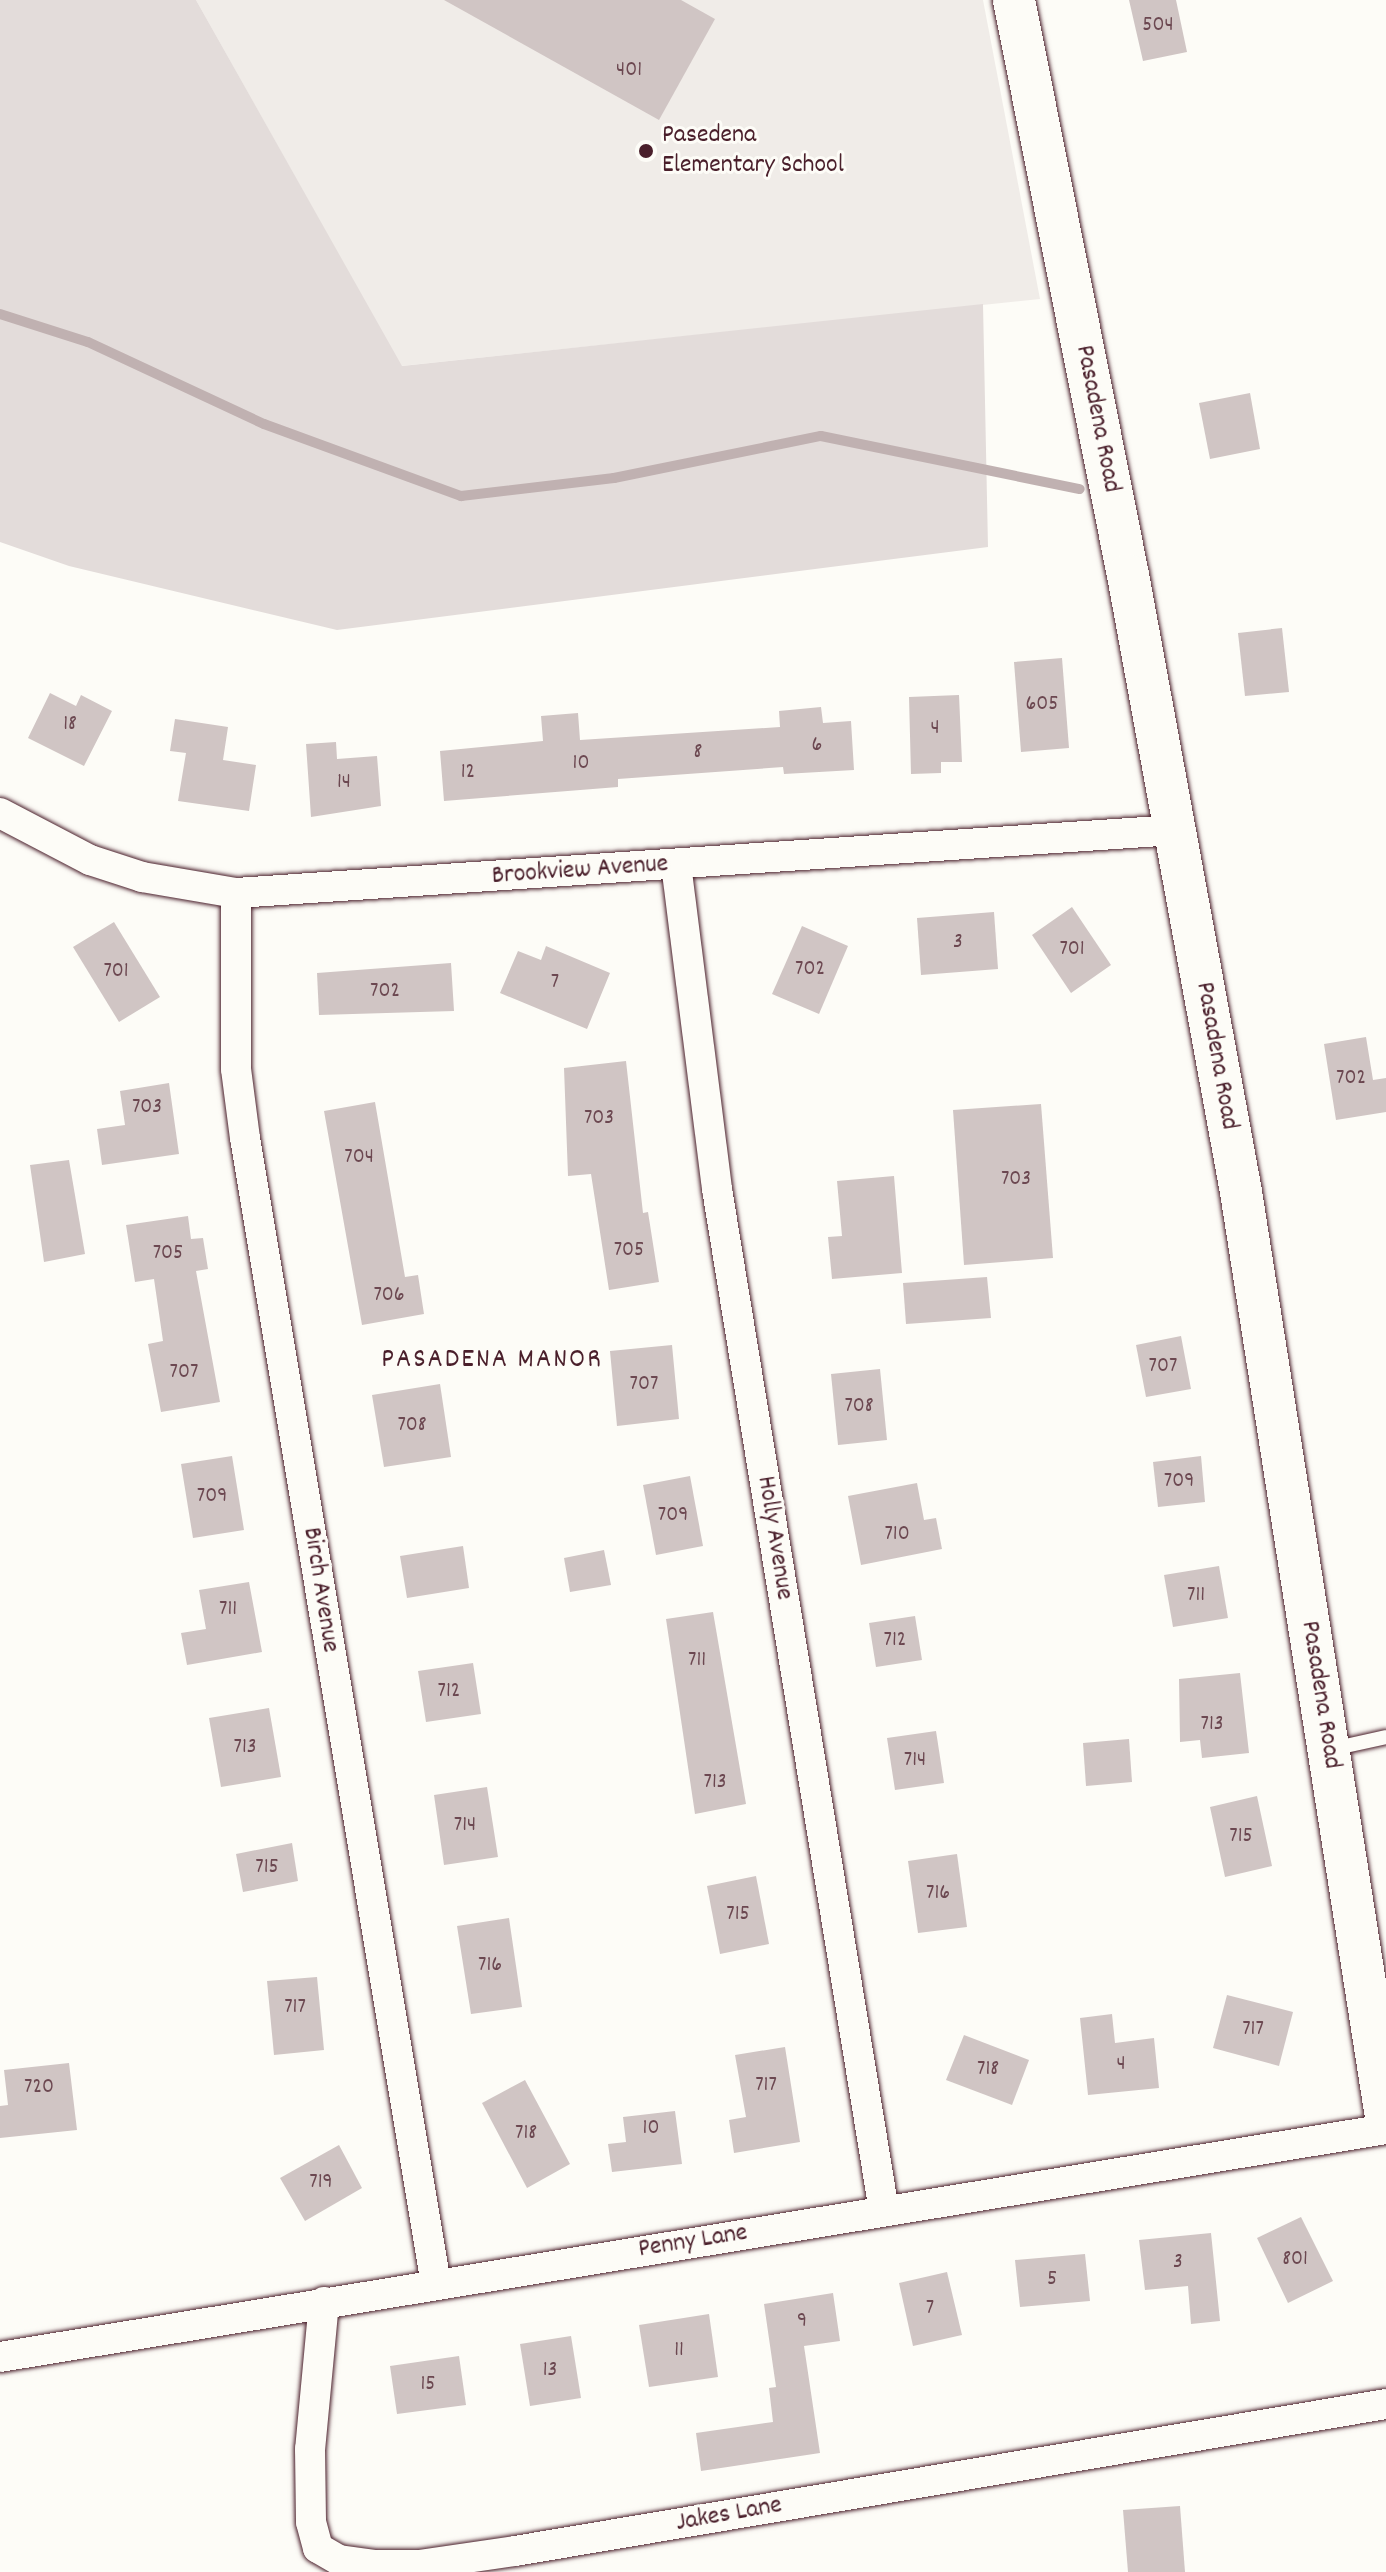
<!DOCTYPE html>
<html>
<head>
<meta charset="utf-8">
<style>
  body { margin:0 }
  #map { position:relative; width:1386px; height:2572px; overflow:hidden; background:#fdfcf7; font-family:Dekko,sans-serif }
  div>[style] { position:absolute }
  [style*='--x'] { left:calc(var(--x)*1px); top:calc(var(--y)*1px); width:calc(var(--w)*1px); rotate:calc(var(--a)*1deg) }
  .built>* { inset:0; background:#f0ece8 }
  .green>* { inset:0; background:#e3dcda }
  .stream>* { height:10px; margin:-5px; padding:0 5px; transform-origin:5px; border-radius:5px; background:#c0b1b1 }
  .building>* { inset:0; background:#d0c5c4 }
  .roads { filter:drop-shadow(0 0 2px #4a1f2b) drop-shadow(0 0 2px #4a1f2b) }
  .service>* { height:14px; margin:-7px; padding:0 7px; transform-origin:7px; border-radius:7px; background:#fdfcf7 }
  .minor>* { height:30px; margin:-15px; padding:0 15px; transform-origin:15px; border-radius:15px; background:#fdfcf7 }
  .secondary>* { height:42px; margin:-21px; padding:0 21px; transform-origin:21px; border-radius:21px; background:#fdfcf7 }
  .dots>* { width:22px; height:22px; translate:-50% -50%; box-sizing:border-box; border:4px solid #fdfcf7; border-radius:50% }
  span { translate:-50% -50%; white-space:nowrap; text-align:center; line-height:1.15; -webkit-text-stroke:6px #fdfcf7; paint-order:stroke }
  .number-label { font-size:22px; color:#6c4851 }
  .number-label span { -webkit-text-stroke-width:0 }
  .poi-label { font-size:26px; color:#4a1f2b }
  .left { translate:0 -50%; text-align:left }
  .street-label { font-size:26px; color:#4a1f2b }
  .neighbourhood-label { font-size:28px; color:#4a1f2b; letter-spacing:2px }
</style>
</head>
<body>
<div id="map">
  <div class="built">
    <div style="clip-path:polygon(196px 0,983px 0,1040px 299px,401px 366px)"></div>
  </div>
  <div class="green">
    <div style="clip-path:polygon(0 0,196px 0,402px 366px,983px 304px,988px 547px,337px 630px,69px 566px,0 542px)"></div>
  </div>
  <div class="stream">
    <div style="--x:0;--y:314;--w:92;--a:17.7"></div>
    <div style="--x:88;--y:342;--w:194;--a:25"></div>
    <div style="--x:264;--y:424;--w:210;--a:20.1"></div>
    <div style="--x:461;--y:496;--w:154;--a:-6.7"></div>
    <div style="--x:614;--y:478;--w:211;--a:-11.5"></div>
    <div style="--x:821;--y:436;--w:264;--a:11.6"></div>
  </div>
  <div class="building">
    <div style="clip-path:polygon(444px 0,681px 0,715px 19px,659px 120px)"></div>
    <div style="clip-path:polygon(1129px 0,1176px 0,1187px 52px,1143px 61px)"></div>
    <div style="clip-path:polygon(1250px 393px,1260px 449px,1210px 459px,1199px 403px)"></div>
    <div style="clip-path:polygon(1282px 628px,1289px 692px,1245px 696px,1238px 633px)"></div>
    <div style="clip-path:polygon(1062px 658px,1069px 748px,1021px 752px,1014px 662px)"></div>
    <div style="clip-path:polygon(50px 693px,76px 706px,81px 695px,112px 711px,84px 766px,28px 738px)"></div>
    <div style="clip-path:polygon(959px 695px,962px 762px,941px 762px,941px 773px,911px 774px,909px 697px)"></div>
    <div style="clip-path:polygon(821px 707px,823px 723px,851px 721px,854px 770px,784px 774px,783px 767px,618px 779px,618px 787px,444px 801px,440px 751px,543px 741px,541px 716px,578px 713px,580px 740px,780px 727px,779px 711px)"></div>
    <div style="clip-path:polygon(175px 719px,228px 727px,223px 760px,256px 765px,249px 811px,178px 801px,186px 753px,170px 751px)"></div>
    <div style="clip-path:polygon(336px 742px,337px 759px,377px 756px,381px 806px,311px 817px,306px 744px)"></div>
    <div style="clip-path:polygon(1072px 907px,1111px 965px,1071px 993px,1032px 935px)"></div>
    <div style="clip-path:polygon(994px 912px,998px 969px,921px 975px,917px 918px)"></div>
    <div style="clip-path:polygon(114px 922px,160px 997px,119px 1022px,73px 947px)"></div>
    <div style="clip-path:polygon(802px 926px,848px 946px,819px 1014px,772px 994px)"></div>
    <div style="clip-path:polygon(546px 946px,610px 973px,587px 1029px,500px 993px,518px 951px,541px 960px)"></div>
    <div style="clip-path:polygon(451px 963px,454px 1011px,319px 1015px,317px 973px)"></div>
    <div style="clip-path:polygon(1366px 1037px,1373px 1080px,1386px 1078px,1386px 1112px,1336px 1120px,1324px 1044px)"></div>
    <div style="clip-path:polygon(626px 1061px,643px 1213px,648px 1212px,659px 1282px,609px 1290px,591px 1174px,568px 1176px,564px 1068px)"></div>
    <div style="clip-path:polygon(169px 1083px,179px 1154px,102px 1165px,97px 1129px,125px 1125px,120px 1091px)"></div>
    <div style="clip-path:polygon(375px 1102px,405px 1277px,418px 1275px,424px 1314px,362px 1325px,324px 1111px)"></div>
    <div style="clip-path:polygon(1041px 1104px,1053px 1258px,964px 1265px,953px 1110px)"></div>
    <div style="clip-path:polygon(69px 1160px,85px 1254px,44px 1262px,30px 1165px)"></div>
    <div style="clip-path:polygon(894px 1176px,902px 1273px,832px 1279px,828px 1237px,842px 1236px,837px 1181px)"></div>
    <div style="clip-path:polygon(188px 1216px,191px 1239px,203px 1238px,208px 1269px,196px 1271px,220px 1402px,161px 1412px,148px 1344px,163px 1341px,154px 1279px,135px 1282px,126px 1225px)"></div>
    <div style="clip-path:polygon(987px 1277px,991px 1318px,906px 1324px,903px 1283px)"></div>
    <div style="clip-path:polygon(1181px 1336px,1191px 1389px,1146px 1397px,1136px 1345px)"></div>
    <div style="clip-path:polygon(672px 1345px,679px 1419px,617px 1426px,610px 1351px)"></div>
    <div style="clip-path:polygon(880px 1369px,887px 1440px,838px 1445px,831px 1374px)"></div>
    <div style="clip-path:polygon(440px 1384px,451px 1457px,384px 1467px,372px 1395px)"></div>
    <div style="clip-path:polygon(232px 1456px,244px 1530px,193px 1538px,181px 1464px)"></div>
    <div style="clip-path:polygon(1201px 1456px,1205px 1502px,1158px 1507px,1153px 1462px)"></div>
    <div style="clip-path:polygon(690px 1476px,703px 1546px,656px 1555px,643px 1485px)"></div>
    <div style="clip-path:polygon(917px 1483px,924px 1520px,936px 1518px,942px 1549px,861px 1565px,848px 1496px)"></div>
    <div style="clip-path:polygon(463px 1546px,469px 1588px,407px 1598px,400px 1556px)"></div>
    <div style="clip-path:polygon(604px 1550px,611px 1585px,570px 1592px,564px 1558px)"></div>
    <div style="clip-path:polygon(1219px 1566px,1228px 1618px,1173px 1627px,1164px 1575px)"></div>
    <div style="clip-path:polygon(249px 1582px,262px 1652px,187px 1665px,181px 1633px,206px 1629px,199px 1590px)"></div>
    <div style="clip-path:polygon(713px 1612px,746px 1804px,695px 1814px,666px 1619px)"></div>
    <div style="clip-path:polygon(915px 1616px,922px 1660px,876px 1667px,869px 1623px)"></div>
    <div style="clip-path:polygon(473px 1663px,481px 1714px,426px 1722px,418px 1671px)"></div>
    <div style="clip-path:polygon(1240px 1673px,1249px 1753px,1202px 1758px,1200px 1740px,1180px 1742px,1179px 1679px)"></div>
    <div style="clip-path:polygon(269px 1708px,281px 1777px,221px 1787px,209px 1718px)"></div>
    <div style="clip-path:polygon(936px 1731px,944px 1783px,895px 1790px,887px 1738px)"></div>
    <div style="clip-path:polygon(1129px 1739px,1132px 1782px,1086px 1786px,1083px 1743px)"></div>
    <div style="clip-path:polygon(487px 1787px,498px 1857px,444px 1865px,434px 1795px)"></div>
    <div style="clip-path:polygon(1257px 1796px,1272px 1866px,1225px 1877px,1210px 1807px)"></div>
    <div style="clip-path:polygon(292px 1843px,298px 1881px,243px 1892px,236px 1854px)"></div>
    <div style="clip-path:polygon(957px 1854px,967px 1927px,918px 1933px,908px 1861px)"></div>
    <div style="clip-path:polygon(756px 1876px,769px 1944px,720px 1954px,707px 1886px)"></div>
    <div style="clip-path:polygon(509px 1918px,522px 2007px,471px 2014px,457px 1926px)"></div>
    <div style="clip-path:polygon(317px 1977px,324px 2050px,274px 2055px,267px 1981px)"></div>
    <div style="clip-path:polygon(1227px 1995px,1293px 2012px,1279px 2066px,1213px 2048px)"></div>
    <div style="clip-path:polygon(1112px 2014px,1115px 2043px,1154px 2038px,1159px 2088px,1088px 2095px,1080px 2018px)"></div>
    <div style="clip-path:polygon(964px 2035px,1029px 2060px,1012px 2105px,946px 2080px)"></div>
    <div style="clip-path:polygon(785px 2047px,800px 2142px,734px 2153px,729px 2120px,746px 2117px,735px 2055px)"></div>
    <div style="clip-path:polygon(69px 2063px,77px 2130px,0 2138px,0 2106px,8px 2105px,4px 2070px)"></div>
    <div style="clip-path:polygon(525px 2080px,570px 2164px,527px 2188px,482px 2103px)"></div>
    <div style="clip-path:polygon(675px 2111px,682px 2164px,612px 2172px,608px 2144px,626px 2142px,623px 2117px)"></div>
    <div style="clip-path:polygon(339px 2145px,362px 2188px,305px 2221px,280px 2178px)"></div>
    <div style="clip-path:polygon(1301px 2217px,1333px 2281px,1288px 2303px,1257px 2238px)"></div>
    <div style="clip-path:polygon(1211px 2233px,1220px 2321px,1191px 2324px,1188px 2286px,1145px 2290px,1139px 2240px)"></div>
    <div style="clip-path:polygon(1085px 2254px,1090px 2301px,1020px 2307px,1015px 2260px)"></div>
    <div style="clip-path:polygon(947px 2272px,962px 2335px,913px 2346px,899px 2283px)"></div>
    <div style="clip-path:polygon(833px 2293px,840px 2341px,804px 2346px,820px 2453px,701px 2471px,696px 2433px,773px 2422px,769px 2388px,776px 2387px,764px 2304px)"></div>
    <div style="clip-path:polygon(709px 2314px,718px 2377px,649px 2387px,639px 2325px)"></div>
    <div style="clip-path:polygon(571px 2336px,581px 2398px,530px 2406px,520px 2344px)"></div>
    <div style="clip-path:polygon(459px 2356px,466px 2405px,397px 2414px,390px 2366px)"></div>
    <div style="clip-path:polygon(1180px 2506px,1185px 2572px,1128px 2572px,1123px 2510px)"></div>
  </div>
  <div class="roads">
    <div class="service">
      <div style="--x:1332;--y:1749;--w:55;--a:-12.5"></div>
    </div>
    <div class="minor">
      <div style="--x:0;--y:813;--w:102;--a:27.6"></div>
      <div style="--x:90;--y:860;--w:55;--a:18.1"></div>
      <div style="--x:142;--y:877;--w:95;--a:9.7"></div>
      <div style="--x:236;--y:893;--w:941;--a:-3.84"></div>
      <div style="--x:676;--y:864;--w:328;--a:82.8"></div>
      <div style="--x:717;--y:1189;--w:1036;--a:80.72"></div>
      <div style="--x:236;--y:893;--w:176;--a:90"></div>
      <div style="--x:236;--y:1069;--w:70;--a:82.6"></div>
      <div style="--x:245;--y:1138;--w:1162;--a:80.54"></div>
      <div style="--x:324;--y:2302;--w:148;--a:95.4"></div>
      <div style="--x:310;--y:2449;--w:73;--a:89.2"></div>
      <div style="--x:311;--y:2522;--w:27;--a:75"></div>
      <div style="--x:318;--y:2548;--w:24;--a:30"></div>
      <div style="--x:339;--y:2560;--w:35;--a:8"></div>
      <div style="--x:374;--y:2565;--w:45;--a:0"></div>
      <div style="--x:419;--y:2565;--w:97;--a:-8.3"></div>
      <div style="--x:515;--y:2551;--w:883;--a:-9.58"></div>
      <div style="--x:0;--y:2357;--w:1405;--a:-9.34"></div>
    </div>
    <div class="secondary">
      <div style="--x:1014;--y:0;--w:586;--a:78.79"></div>
      <div style="--x:1128;--y:575;--w:627;--a:79.62"></div>
      <div style="--x:1241;--y:1192;--w:936;--a:81.09"></div>
    </div>
  </div>
  <div class="dots">
    <div style="left:646px;top:151px;background:#4a1f2b"></div>
  </div>
  <div class="number-label">
    <span style="left:1158px;top:26px">504</span>
    <span style="left:629px;top:71px">401</span>
    <span style="left:1042px;top:705px">605</span>
    <span style="left:70px;top:725px">18</span>
    <span style="left:935px;top:729px">4</span>
    <span style="left:817px;top:746px">6</span>
    <span style="left:698px;top:753px">8</span>
    <span style="left:581px;top:764px">10</span>
    <span style="left:468px;top:773px">12</span>
    <span style="left:344px;top:783px">14</span>
    <span style="left:958px;top:943px">3</span>
    <span style="left:1072px;top:950px">701</span>
    <span style="left:810px;top:970px">702</span>
    <span style="left:116px;top:972px">701</span>
    <span style="left:555px;top:983px">7</span>
    <span style="left:385px;top:992px">702</span>
    <span style="left:1351px;top:1079px">702</span>
    <span style="left:147px;top:1108px">703</span>
    <span style="left:599px;top:1119px">703</span>
    <span style="left:359px;top:1158px">704</span>
    <span style="left:1016px;top:1180px">703</span>
    <span style="left:629px;top:1251px">705</span>
    <span style="left:168px;top:1254px">705</span>
    <span style="left:389px;top:1296px">706</span>
    <span style="left:1163px;top:1367px">707</span>
    <span style="left:184px;top:1373px">707</span>
    <span style="left:644px;top:1385px">707</span>
    <span style="left:859px;top:1407px">708</span>
    <span style="left:412px;top:1426px">708</span>
    <span style="left:1179px;top:1482px">709</span>
    <span style="left:212px;top:1497px">709</span>
    <span style="left:673px;top:1516px">709</span>
    <span style="left:897px;top:1535px">710</span>
    <span style="left:1196px;top:1596px">711</span>
    <span style="left:228px;top:1610px">711</span>
    <span style="left:895px;top:1641px">712</span>
    <span style="left:697px;top:1661px">711</span>
    <span style="left:449px;top:1692px">712</span>
    <span style="left:1212px;top:1725px">713</span>
    <span style="left:245px;top:1748px">713</span>
    <span style="left:915px;top:1761px">714</span>
    <span style="left:715px;top:1783px">713</span>
    <span style="left:465px;top:1826px">714</span>
    <span style="left:1241px;top:1837px">715</span>
    <span style="left:267px;top:1868px">715</span>
    <span style="left:938px;top:1894px">716</span>
    <span style="left:738px;top:1915px">715</span>
    <span style="left:490px;top:1966px">716</span>
    <span style="left:295px;top:2008px">717</span>
    <span style="left:1253px;top:2030px">717</span>
    <span style="left:1121px;top:2065px">4</span>
    <span style="left:988px;top:2070px">718</span>
    <span style="left:766px;top:2086px">717</span>
    <span style="left:39px;top:2088px">720</span>
    <span style="left:651px;top:2129px">10</span>
    <span style="left:526px;top:2134px">718</span>
    <span style="left:321px;top:2183px">719</span>
    <span style="left:1295px;top:2260px">801</span>
    <span style="left:1178px;top:2263px">3</span>
    <span style="left:1052px;top:2280px">5</span>
    <span style="left:930px;top:2309px">7</span>
    <span style="left:802px;top:2322px">9</span>
    <span style="left:679px;top:2351px">11</span>
    <span style="left:550px;top:2371px">13</span>
    <span style="left:428px;top:2385px">15</span>
  </div>
  <div class="poi-label">
    <span class="left" style="left:662px;top:151px">Pasedena<br>Elementary School</span>
  </div>
  <div class="street-label">
    <span style="left:1097px;top:419px;rotate:79deg">Pasadena Road</span>
    <span style="left:580px;top:871px;rotate:-4deg">Brookview Avenue</span>
    <span style="left:1216px;top:1056px;rotate:80deg">Pasadena Road</span>
    <span style="left:774px;top:1538px;rotate:81deg">Holly Avenue</span>
    <span style="left:320px;top:1590px;rotate:81deg">Birch Avenue</span>
    <span style="left:1320px;top:1695px;rotate:81deg">Pasadena Road</span>
    <span style="left:693px;top:2242px;rotate:-9deg">Penny Lane</span>
    <span style="left:729px;top:2515px;rotate:-10deg">Jakes Lane</span>
  </div>
  <div class="neighbourhood-label">
    <span style="left:492px;top:1361px">PASADENA MANOR</span>
  </div>
</div>
</body>
</html>
